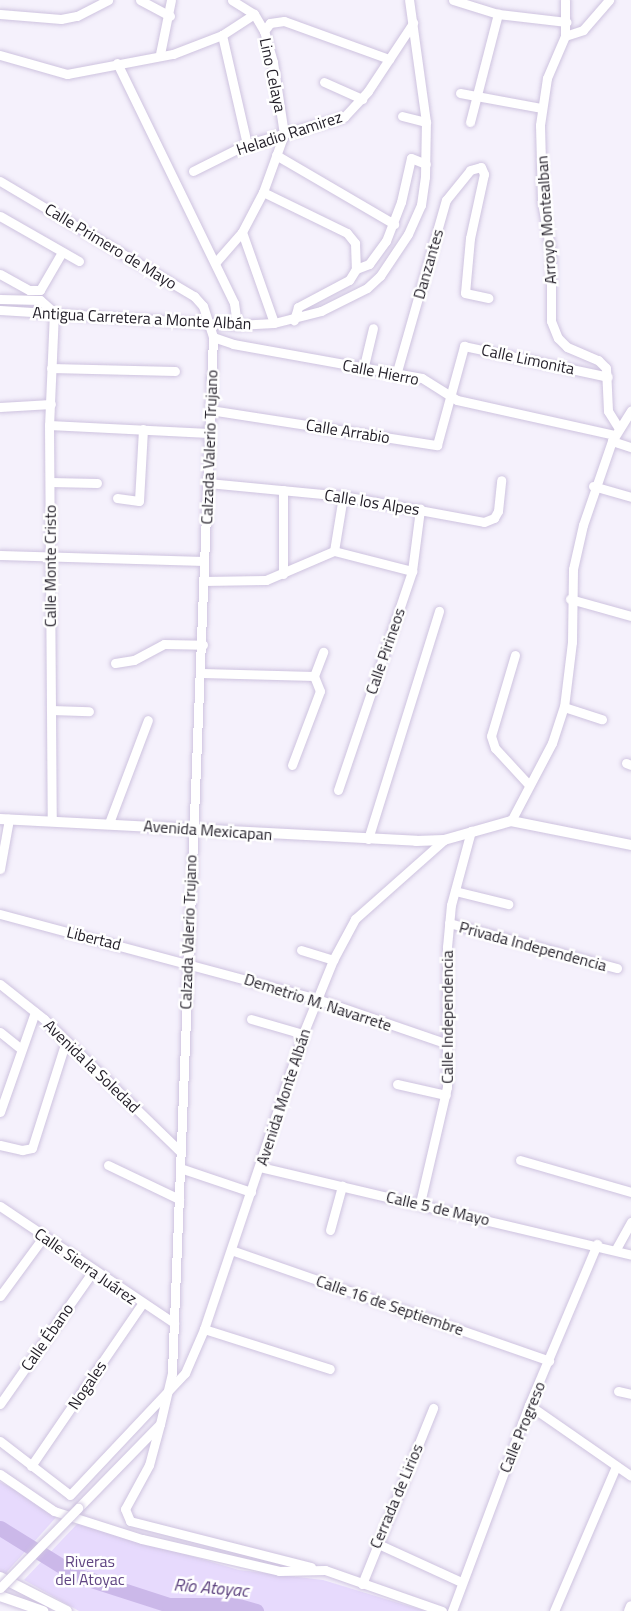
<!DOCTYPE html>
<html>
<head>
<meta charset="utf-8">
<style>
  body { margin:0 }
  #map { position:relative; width:631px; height:1611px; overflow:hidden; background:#f5f1fc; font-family:"Titillium Web",sans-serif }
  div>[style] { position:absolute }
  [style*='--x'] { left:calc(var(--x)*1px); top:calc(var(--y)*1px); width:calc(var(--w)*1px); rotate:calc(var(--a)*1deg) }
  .green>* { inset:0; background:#e7dafd }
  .river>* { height:15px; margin:-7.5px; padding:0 7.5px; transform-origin:7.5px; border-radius:7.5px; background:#cbb8e9 }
  .roads { filter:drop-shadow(0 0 2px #cec3df) drop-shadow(0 0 2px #cec3df) }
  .minor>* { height:9px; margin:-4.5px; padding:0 4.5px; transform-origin:4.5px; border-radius:4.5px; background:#fff }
  .major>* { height:10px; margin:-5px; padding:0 5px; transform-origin:5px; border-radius:5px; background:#fff }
  .bridges { filter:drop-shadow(0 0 2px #cec3df) drop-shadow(0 0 2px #cec3df) }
  .minor-bridge>* { height:9px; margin:-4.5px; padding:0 4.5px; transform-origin:4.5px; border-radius:4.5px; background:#fff }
  span { translate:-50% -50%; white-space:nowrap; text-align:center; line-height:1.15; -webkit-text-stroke:5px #fff; paint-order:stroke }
  .street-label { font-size:16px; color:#211d27 }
  .park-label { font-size:16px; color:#614683 }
  .water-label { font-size:18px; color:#5d427f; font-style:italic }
</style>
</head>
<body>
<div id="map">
  <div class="green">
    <div style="clip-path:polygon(0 1482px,60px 1513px,5px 1574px,0 1572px)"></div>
    <div style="clip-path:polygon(78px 1523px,239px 1570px,323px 1580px,425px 1611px,79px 1611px,24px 1580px)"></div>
  </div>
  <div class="river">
    <div style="--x:0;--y:1528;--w:89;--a:31.7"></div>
    <div style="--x:76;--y:1575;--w:98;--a:17.9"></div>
    <div style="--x:169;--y:1605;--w:66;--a:0"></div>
    <div style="--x:235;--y:1605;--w:22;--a:16"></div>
  </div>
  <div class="roads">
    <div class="minor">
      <div style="--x:140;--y:0;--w:34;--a:28"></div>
      <div style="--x:453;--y:0;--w:47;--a:17.3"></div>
      <div style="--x:498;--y:14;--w:69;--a:6.6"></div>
      <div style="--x:565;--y:0;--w:36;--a:90"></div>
      <div style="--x:565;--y:36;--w:46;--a:113.2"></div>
      <div style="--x:547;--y:78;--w:48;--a:98.5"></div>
      <div style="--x:540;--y:125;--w:77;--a:88.5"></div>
      <div style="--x:542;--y:202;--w:52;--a:80"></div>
      <div style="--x:551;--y:253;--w:68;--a:90"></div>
      <div style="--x:551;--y:321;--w:18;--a:68"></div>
      <div style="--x:558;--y:338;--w:13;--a:45"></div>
      <div style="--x:567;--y:347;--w:34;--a:23"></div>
      <div style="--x:598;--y:360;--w:11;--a:45"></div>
      <div style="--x:606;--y:368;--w:43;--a:87.3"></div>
      <div style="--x:608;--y:411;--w:19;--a:58"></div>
      <div style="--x:0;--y:14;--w:61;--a:4.7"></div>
      <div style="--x:61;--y:19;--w:16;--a:-11"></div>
      <div style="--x:77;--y:16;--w:35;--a:-27"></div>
      <div style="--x:264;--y:31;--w:10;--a:-53"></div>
      <div style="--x:270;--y:23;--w:14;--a:-8"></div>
      <div style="--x:284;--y:21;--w:112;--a:19.9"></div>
      <div style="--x:222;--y:35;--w:112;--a:77.1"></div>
      <div style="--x:565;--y:36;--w:19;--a:-18"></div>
      <div style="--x:583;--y:30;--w:40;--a:-49"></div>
      <div style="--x:160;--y:54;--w:55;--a:-78.5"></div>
      <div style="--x:0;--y:55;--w:70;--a:15.8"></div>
      <div style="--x:67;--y:74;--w:108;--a:-10.7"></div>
      <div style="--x:173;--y:54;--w:53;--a:-21.2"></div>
      <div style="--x:222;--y:35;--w:38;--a:-33"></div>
      <div style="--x:117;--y:63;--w:267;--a:64"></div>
      <div style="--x:234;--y:303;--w:22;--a:82"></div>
      <div style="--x:324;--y:82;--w:42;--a:24.1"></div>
      <div style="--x:460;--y:93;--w:82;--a:10.5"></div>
      <div style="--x:402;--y:116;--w:25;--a:14"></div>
      <div style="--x:470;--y:122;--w:112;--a:-75.5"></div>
      <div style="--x:276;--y:155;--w:137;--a:30.3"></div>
      <div style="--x:193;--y:171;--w:60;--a:-26.6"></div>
      <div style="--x:247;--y:144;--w:101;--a:-15.6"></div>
      <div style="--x:344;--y:117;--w:35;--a:-47"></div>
      <div style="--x:368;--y:91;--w:82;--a:-56.5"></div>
      <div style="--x:0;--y:181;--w:226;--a:30.7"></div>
      <div style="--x:194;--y:296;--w:13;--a:48"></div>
      <div style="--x:203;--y:306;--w:33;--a:72"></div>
      <div style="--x:213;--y:337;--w:1037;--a:92.27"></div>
      <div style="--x:172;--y:1373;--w:52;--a:103.2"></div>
      <div style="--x:160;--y:1424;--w:117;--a:134.3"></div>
      <div style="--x:263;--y:192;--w:93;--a:26"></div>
      <div style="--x:347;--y:233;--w:13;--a:51"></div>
      <div style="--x:355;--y:243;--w:26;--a:88"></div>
      <div style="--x:356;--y:269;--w:13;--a:122"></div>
      <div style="--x:349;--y:280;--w:58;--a:152.1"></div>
      <div style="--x:298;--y:307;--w:14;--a:107"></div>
      <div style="--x:0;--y:216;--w:91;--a:29.7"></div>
      <div style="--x:242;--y:232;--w:96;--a:70.6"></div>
      <div style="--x:215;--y:263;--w:41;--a:-48.9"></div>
      <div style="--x:242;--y:232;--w:45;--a:-62.3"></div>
      <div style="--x:263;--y:192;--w:62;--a:-70.1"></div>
      <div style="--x:284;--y:134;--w:73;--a:-98.7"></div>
      <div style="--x:273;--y:62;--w:32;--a:-106"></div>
      <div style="--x:264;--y:31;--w:20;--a:-120"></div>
      <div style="--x:254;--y:14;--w:26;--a:-148"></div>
      <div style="--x:356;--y:269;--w:14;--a:-21"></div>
      <div style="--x:369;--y:264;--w:29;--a:-54"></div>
      <div style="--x:386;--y:241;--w:42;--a:-69"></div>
      <div style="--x:401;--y:202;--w:45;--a:-77.2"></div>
      <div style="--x:411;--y:158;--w:16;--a:22"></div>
      <div style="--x:0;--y:274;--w:33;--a:29"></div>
      <div style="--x:29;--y:290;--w:11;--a:0"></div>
      <div style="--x:40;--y:290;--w:44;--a:-59.9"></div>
      <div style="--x:0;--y:299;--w:40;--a:1.4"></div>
      <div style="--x:40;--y:300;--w:18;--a:41"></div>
      <div style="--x:54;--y:312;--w:113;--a:92.5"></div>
      <div style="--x:49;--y:425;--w:395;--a:89.6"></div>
      <div style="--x:0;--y:310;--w:237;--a:3.6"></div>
      <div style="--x:237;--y:325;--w:37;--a:-3"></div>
      <div style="--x:274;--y:323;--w:49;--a:-14.3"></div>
      <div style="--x:321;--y:311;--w:51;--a:-26.6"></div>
      <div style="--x:367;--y:288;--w:18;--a:-43"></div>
      <div style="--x:380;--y:276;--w:50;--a:-56.3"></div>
      <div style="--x:408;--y:234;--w:32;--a:-66"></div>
      <div style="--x:421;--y:205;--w:28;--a:-82"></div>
      <div style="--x:425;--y:177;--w:55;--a:-89"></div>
      <div style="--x:426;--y:122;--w:123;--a:-97.9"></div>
      <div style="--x:213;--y:337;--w:21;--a:19"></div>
      <div style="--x:233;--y:344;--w:192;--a:10.2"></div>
      <div style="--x:422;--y:378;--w:41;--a:32.2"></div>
      <div style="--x:457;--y:400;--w:162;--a:12.5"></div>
      <div style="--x:51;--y:368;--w:124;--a:1.4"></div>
      <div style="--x:363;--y:370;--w:43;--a:-76.6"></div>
      <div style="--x:396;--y:375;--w:182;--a:-74.1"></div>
      <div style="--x:446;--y:200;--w:38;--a:-51"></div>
      <div style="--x:470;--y:170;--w:11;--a:-15"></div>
      <div style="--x:481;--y:167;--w:8;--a:67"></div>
      <div style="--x:484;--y:174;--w:66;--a:102.3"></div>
      <div style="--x:470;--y:238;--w:55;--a:95.2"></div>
      <div style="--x:465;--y:293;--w:24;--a:12"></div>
      <div style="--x:0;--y:407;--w:51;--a:-3.4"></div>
      <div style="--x:210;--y:410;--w:230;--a:8.8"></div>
      <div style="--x:437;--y:445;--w:103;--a:-74.7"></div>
      <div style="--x:464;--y:346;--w:147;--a:12.1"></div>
      <div style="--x:49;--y:425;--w:160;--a:2.9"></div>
      <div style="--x:612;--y:441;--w:20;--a:18"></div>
      <div style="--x:50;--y:482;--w:47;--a:1.2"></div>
      <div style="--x:208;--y:483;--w:136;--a:5.5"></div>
      <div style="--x:343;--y:496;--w:143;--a:10.4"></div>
      <div style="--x:484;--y:522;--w:11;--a:-22"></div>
      <div style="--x:494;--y:518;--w:8;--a:-60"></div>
      <div style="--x:498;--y:511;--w:31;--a:-84"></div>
      <div style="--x:593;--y:486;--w:40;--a:16"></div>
      <div style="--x:117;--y:498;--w:22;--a:8"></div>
      <div style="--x:139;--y:501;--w:72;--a:-86.8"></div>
      <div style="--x:334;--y:551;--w:56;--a:-80.7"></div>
      <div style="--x:0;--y:555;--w:204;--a:1.7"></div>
      <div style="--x:283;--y:574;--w:84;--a:-90"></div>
      <div style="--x:203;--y:581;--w:63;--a:-0.9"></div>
      <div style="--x:266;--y:580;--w:74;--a:-23.1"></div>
      <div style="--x:334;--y:551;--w:81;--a:14.4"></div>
      <div style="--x:570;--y:599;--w:63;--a:15.6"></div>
      <div style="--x:515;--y:655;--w:84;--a:106.5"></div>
      <div style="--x:491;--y:736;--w:13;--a:72"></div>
      <div style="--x:495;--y:748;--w:50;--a:47.4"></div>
      <div style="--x:115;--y:663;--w:19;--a:-9"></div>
      <div style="--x:134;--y:660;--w:34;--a:-28"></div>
      <div style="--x:164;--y:644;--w:39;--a:1"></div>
      <div style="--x:202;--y:673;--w:112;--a:1.5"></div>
      <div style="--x:314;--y:676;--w:26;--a:-69"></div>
      <div style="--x:564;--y:707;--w:40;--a:18"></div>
      <div style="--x:51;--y:710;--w:38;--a:2"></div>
      <div style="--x:626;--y:763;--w:5;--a:22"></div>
      <div style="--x:292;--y:765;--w:79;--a:-69.3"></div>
      <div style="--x:320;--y:691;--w:16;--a:-112"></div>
      <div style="--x:338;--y:790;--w:231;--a:-71.3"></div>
      <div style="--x:412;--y:571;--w:63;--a:-82.6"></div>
      <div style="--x:511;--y:821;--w:88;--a:-62.3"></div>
      <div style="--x:552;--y:743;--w:38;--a:-72"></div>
      <div style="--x:564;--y:707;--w:65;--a:-83"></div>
      <div style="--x:572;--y:642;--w:73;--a:-89.2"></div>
      <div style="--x:573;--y:569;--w:45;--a:-77.2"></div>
      <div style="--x:583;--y:525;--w:89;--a:-71"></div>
      <div style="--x:612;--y:441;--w:36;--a:-58"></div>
      <div style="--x:109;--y:823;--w:110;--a:-69.3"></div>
      <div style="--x:368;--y:839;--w:239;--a:-72.7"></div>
      <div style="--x:0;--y:869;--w:51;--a:-79.8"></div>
      <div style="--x:455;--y:891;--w:55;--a:13.8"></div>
      <div style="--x:0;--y:914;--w:328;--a:15"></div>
      <div style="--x:317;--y:999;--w:139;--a:19"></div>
      <div style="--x:449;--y:923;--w:174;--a:15"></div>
      <div style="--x:301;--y:950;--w:34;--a:17"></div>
      <div style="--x:0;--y:984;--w:56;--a:38.5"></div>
      <div style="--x:44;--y:1019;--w:191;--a:44.2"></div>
      <div style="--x:251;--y:1019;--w:54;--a:16.1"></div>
      <div style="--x:0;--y:1032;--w:26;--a:39"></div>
      <div style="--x:397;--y:1084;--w:50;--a:12.7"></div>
      <div style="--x:0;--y:1112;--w:106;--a:-70.7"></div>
      <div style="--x:0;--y:1145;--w:23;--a:13"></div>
      <div style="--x:22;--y:1150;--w:10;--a:-11"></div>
      <div style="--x:32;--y:1148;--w:112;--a:-72.4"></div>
      <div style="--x:520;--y:1160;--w:116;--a:16.1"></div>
      <div style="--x:108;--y:1165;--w:79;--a:25.6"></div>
      <div style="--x:260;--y:1167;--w:381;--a:13.3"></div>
      <div style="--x:180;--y:1168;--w:75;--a:18.7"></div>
      <div style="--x:420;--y:1203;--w:119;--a:-76.9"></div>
      <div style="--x:447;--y:1087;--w:140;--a:-90"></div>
      <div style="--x:447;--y:947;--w:42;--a:-84.6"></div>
      <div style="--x:451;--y:905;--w:77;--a:-74.9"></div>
      <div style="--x:0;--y:1206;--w:210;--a:33.9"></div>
      <div style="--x:330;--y:1230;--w:46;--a:-74.7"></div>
      <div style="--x:616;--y:1249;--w:31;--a:-61"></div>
      <div style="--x:231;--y:1250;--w:337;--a:19.2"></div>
      <div style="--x:0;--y:1296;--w:74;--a:-53.7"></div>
      <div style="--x:204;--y:1329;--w:132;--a:17.6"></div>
      <div style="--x:618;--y:1391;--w:13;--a:13"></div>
      <div style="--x:0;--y:1404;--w:164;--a:-55"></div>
      <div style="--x:529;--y:1405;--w:124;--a:34.8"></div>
      <div style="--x:160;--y:1424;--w:42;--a:105"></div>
      <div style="--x:149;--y:1465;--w:50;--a:118.6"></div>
      <div style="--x:125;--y:1509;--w:13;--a:67"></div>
      <div style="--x:130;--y:1521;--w:187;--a:14.3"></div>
      <div style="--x:0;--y:1441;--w:88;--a:37.6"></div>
      <div style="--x:70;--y:1495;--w:168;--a:-46.7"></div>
      <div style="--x:185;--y:1373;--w:48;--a:-66.6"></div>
      <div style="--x:204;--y:1329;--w:311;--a:-71.4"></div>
      <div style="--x:303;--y:1034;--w:80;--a:-67.9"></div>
      <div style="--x:333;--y:960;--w:47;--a:-61.8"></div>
      <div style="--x:355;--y:919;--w:119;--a:-41.6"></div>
      <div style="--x:31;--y:1466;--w:196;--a:-55.6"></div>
      <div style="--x:0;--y:1474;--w:65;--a:34.4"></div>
      <div style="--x:54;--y:1511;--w:92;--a:17.7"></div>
      <div style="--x:142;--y:1539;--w:141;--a:13.1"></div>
      <div style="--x:279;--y:1571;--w:46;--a:-1.2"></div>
      <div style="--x:325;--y:1570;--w:124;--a:19.3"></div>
      <div style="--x:376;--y:1543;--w:94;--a:24.6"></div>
      <div style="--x:362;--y:1584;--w:190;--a:-68"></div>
      <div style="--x:452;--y:1611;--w:220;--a:-69.5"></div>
      <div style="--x:529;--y:1405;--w:175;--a:-67.1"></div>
      <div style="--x:554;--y:1611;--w:158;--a:-66.8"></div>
    </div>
    <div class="major">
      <div style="--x:0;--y:819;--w:417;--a:3"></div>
      <div style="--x:416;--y:841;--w:28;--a:-2"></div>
      <div style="--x:444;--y:840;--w:70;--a:-15.8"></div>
      <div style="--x:511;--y:821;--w:122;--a:11.3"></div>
      <div style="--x:0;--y:1577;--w:75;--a:26.9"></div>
      <div style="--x:0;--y:1596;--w:46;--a:19.2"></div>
      <div style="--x:629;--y:1611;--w:5;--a:-68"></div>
    </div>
  </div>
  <div class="bridges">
    <div class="minor-bridge">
      <div style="--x:0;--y:1588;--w:112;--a:-45.7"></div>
    </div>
  </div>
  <div class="street-label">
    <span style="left:273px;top:75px;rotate:78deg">Lino Celaya</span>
    <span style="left:289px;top:133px;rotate:-18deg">Heladio Ramirez</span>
    <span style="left:546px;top:220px;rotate:-94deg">Arroyo Montealban</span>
    <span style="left:111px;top:246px;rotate:31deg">Calle Primero de Mayo</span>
    <span style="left:428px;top:264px;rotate:-74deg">Danzantes</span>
    <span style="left:142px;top:318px;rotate:3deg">Antigua Carretera a Monte Albán</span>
    <span style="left:528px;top:359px;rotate:12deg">Calle Limonita</span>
    <span style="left:381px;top:372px;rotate:11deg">Calle Hierro</span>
    <span style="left:348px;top:431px;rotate:9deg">Calle Arrabio</span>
    <span style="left:209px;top:447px;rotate:-88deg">Calzada Valerio Trujano</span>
    <span style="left:372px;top:502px;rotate:9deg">Calle los Alpes</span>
    <span style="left:50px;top:566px;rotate:-90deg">Calle Monte Cristo</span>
    <span style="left:385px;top:651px;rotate:-71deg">Calle Pirineos</span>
    <span style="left:208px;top:830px;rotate:4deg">Avenida Mexicapan</span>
    <span style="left:188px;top:932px;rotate:-88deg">Calzada Valerio Trujano</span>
    <span style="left:94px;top:938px;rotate:14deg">Libertad</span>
    <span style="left:533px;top:946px;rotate:15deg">Privada Independencia</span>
    <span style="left:318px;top:1002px;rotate:18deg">Demetrio M. Navarrete</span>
    <span style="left:447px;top:1017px;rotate:-90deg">Calle Independencia</span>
    <span style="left:92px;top:1066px;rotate:44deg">Avenida la Soledad</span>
    <span style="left:283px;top:1097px;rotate:-72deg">Avenida Monte Albán</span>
    <span style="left:438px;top:1208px;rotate:13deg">Calle 5 de Mayo</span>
    <span style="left:86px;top:1266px;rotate:35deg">Calle Sierra Juárez</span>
    <span style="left:390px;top:1305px;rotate:19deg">Calle 16 de Septiembre</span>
    <span style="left:47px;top:1337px;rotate:-55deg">Calle Ébano</span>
    <span style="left:87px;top:1385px;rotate:-56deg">Nogales</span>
    <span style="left:522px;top:1427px;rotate:-68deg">Calle Progreso</span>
    <span style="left:396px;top:1496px;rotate:-67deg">Cerrada de Lirios</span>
  </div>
  <div class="park-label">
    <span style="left:90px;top:1570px">Riveras<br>del Atoyac</span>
  </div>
  <div class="water-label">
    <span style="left:211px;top:1588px;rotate:5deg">Río Atoyac</span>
  </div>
</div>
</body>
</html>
